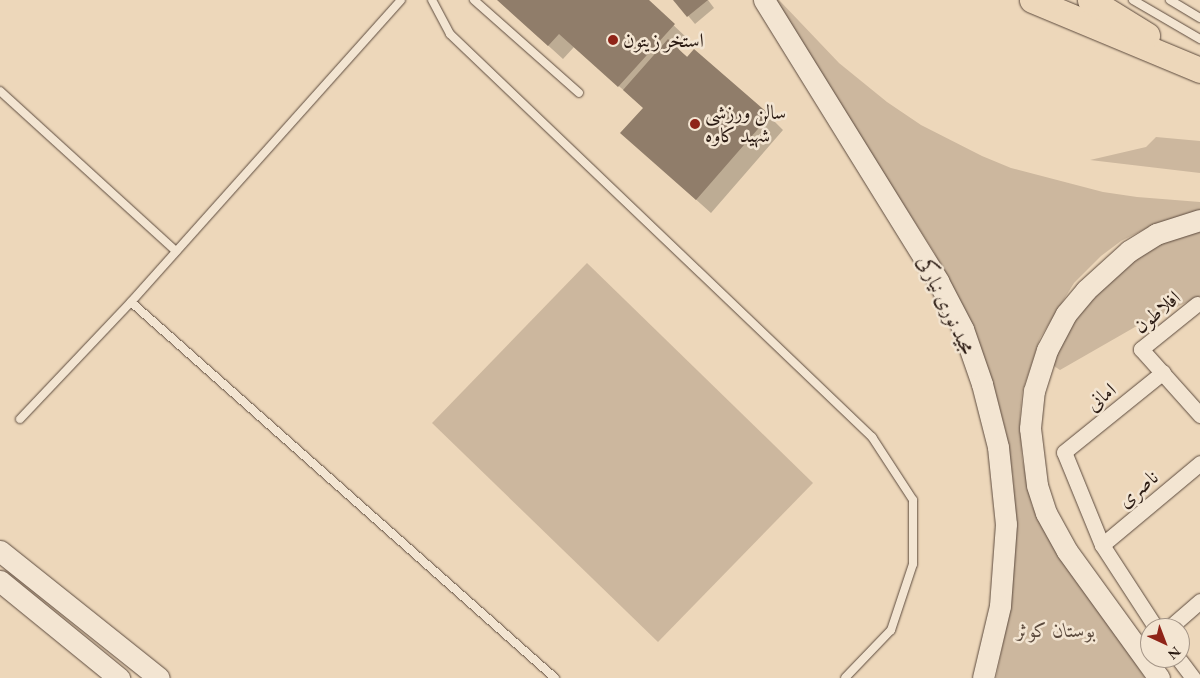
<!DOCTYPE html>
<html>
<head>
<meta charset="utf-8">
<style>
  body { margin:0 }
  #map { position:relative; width:1200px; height:678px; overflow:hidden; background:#edd7ba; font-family:"EB Garamond",Amiri,serif }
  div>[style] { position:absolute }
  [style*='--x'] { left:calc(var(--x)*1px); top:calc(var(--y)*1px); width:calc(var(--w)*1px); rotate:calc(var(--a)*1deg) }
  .green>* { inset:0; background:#ccb79e }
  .shadow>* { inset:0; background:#0003 }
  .building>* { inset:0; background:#907d6a }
  .roads { filter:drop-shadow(0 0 1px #5c4a3d) drop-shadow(0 0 1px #5c4a3d) }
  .service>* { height:8px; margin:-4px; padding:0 4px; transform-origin:4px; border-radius:4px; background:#f3e5d2 }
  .minor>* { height:15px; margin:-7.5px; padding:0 7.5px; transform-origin:7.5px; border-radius:7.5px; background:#f3e5d2 }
  .secondary>* { height:21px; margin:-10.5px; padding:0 10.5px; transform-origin:10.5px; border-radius:10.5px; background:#f3e5d2 }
  .trunk>* { height:25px; margin:-12.5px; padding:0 12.5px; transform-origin:12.5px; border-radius:12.5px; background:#edd7ba }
  .dots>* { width:14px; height:14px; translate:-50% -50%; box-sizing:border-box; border:2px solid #f3e5d2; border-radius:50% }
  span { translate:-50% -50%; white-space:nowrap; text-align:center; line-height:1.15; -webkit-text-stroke:5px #f3e5d2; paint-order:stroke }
  .poi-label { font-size:20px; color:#2b1b13 }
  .left { translate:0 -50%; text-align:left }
  .street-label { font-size:20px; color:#2b1b13 }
  .park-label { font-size:20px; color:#5b4a3d; font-style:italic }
  .north { position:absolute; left:1140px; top:618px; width:50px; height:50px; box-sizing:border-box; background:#f3e5d2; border:1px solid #a39486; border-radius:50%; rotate:137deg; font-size:14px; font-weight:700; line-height:20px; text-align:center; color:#2b1b13 }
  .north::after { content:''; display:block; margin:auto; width:18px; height:22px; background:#8f2418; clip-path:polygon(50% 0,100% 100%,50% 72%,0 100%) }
</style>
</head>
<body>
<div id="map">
  <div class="green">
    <div style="clip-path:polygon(773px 0,779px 0,839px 63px,887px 102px,921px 125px,982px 156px,1011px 168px,1103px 192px,1137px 197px,1200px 202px,1200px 210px,1151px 226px,1121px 241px,1101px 256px,1074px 283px,1040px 338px,1022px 393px,1020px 417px,1022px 458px,1032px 506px,1145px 678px,996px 678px,1011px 604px,1016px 535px,1013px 478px,1006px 432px,992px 380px,973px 328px,934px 252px)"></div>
    <div style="clip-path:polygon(1156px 137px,1200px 141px,1200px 173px,1090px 160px,1146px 147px)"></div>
    <div style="clip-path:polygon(1200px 229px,1200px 296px,1135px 327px,1060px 370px,1051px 364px,1063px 335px,1094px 291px,1140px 254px,1173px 236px)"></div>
    <div style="clip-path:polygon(587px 263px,813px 483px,658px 642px,432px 423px)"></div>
  </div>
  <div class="shadow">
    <div style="clip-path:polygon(498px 0,647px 0,688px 39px,678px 50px,769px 116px,783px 130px,711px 213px,622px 133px,644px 108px,574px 47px,563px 59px)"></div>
    <div style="clip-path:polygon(675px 0,708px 0,714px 8px,695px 24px)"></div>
  </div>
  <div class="building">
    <div style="clip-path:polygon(497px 0,649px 0,675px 24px,618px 87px,559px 34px,548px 46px)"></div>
    <div style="clip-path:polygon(673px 0,708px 0,687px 17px)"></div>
    <div style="clip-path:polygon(668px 39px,687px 57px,694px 49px,770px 115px,696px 200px,620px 133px,643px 108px,623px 90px)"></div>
  </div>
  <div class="roads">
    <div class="service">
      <div style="--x:432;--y:0;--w:38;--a:62"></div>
      <div style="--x:450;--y:34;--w:584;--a:43.68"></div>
      <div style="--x:872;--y:437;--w:75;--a:56.9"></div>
      <div style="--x:913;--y:500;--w:64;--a:90"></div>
      <div style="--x:913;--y:564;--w:70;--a:108.4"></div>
      <div style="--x:891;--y:630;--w:66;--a:133.8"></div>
      <div style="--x:474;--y:0;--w:140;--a:41.5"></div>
      <div style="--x:1133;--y:0;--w:78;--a:30.2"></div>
      <div style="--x:1170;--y:0;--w:35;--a:31"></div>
      <div style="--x:0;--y:91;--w:238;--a:42.3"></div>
      <div style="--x:131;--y:302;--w:567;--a:41.57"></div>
      <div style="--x:20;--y:419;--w:161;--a:-46.5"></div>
      <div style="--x:131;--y:302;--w:405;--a:-48.2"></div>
    </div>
    <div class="minor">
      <div style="--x:1197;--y:304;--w:72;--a:141.2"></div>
      <div style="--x:1141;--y:349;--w:89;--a:48.2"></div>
      <div style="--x:1102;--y:545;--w:128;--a:-39.9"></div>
      <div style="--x:1156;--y:628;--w:99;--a:-123"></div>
      <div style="--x:1102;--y:545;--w:100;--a:-112.2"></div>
      <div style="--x:1064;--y:452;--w:127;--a:-38.9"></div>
      <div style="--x:1169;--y:628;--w:41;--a:-41.1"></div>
      <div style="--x:1178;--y:658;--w:25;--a:53"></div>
    </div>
    <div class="secondary">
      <div style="--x:764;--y:0;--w:331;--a:58.2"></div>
      <div style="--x:938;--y:281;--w:54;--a:62.5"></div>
      <div style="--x:963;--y:329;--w:58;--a:70.9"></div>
      <div style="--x:982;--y:384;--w:65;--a:75.7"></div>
      <div style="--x:998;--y:447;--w:77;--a:84.1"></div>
      <div style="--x:1006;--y:524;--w:82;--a:94.2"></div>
      <div style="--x:1000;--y:606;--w:74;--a:103.3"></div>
      <div style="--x:0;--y:551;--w:203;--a:38.6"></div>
      <div style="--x:0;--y:581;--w:154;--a:39.2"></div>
      <div style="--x:1159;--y:678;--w:157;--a:-125.9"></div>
      <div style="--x:1067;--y:551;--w:43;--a:-118.9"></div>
      <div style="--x:1046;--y:513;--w:29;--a:-108"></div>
      <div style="--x:1037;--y:485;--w:57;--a:-97"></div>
      <div style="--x:1030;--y:428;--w:37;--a:-84"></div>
      <div style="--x:1034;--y:391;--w:43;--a:-72.4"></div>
      <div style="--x:1047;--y:350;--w:41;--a:-62.2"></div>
      <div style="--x:1066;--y:314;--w:31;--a:-50"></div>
      <div style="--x:1086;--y:290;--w:58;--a:-42.2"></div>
      <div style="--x:1129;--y:251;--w:32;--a:-32"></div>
      <div style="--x:1156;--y:234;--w:46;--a:-17.7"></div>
    </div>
    <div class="trunk">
      <div style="--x:1032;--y:0;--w:182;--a:22.6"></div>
      <div style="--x:1090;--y:0;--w:67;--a:31.6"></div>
    </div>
  </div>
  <div class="dots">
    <div style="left:613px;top:40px;background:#8f2418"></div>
    <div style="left:695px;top:124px;background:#8f2418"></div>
  </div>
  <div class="poi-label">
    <span class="left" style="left:623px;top:40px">استخر زیتون</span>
    <span class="left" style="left:705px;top:124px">سالن ورزشی<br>شهید کاوه</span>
  </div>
  <div class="street-label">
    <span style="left:946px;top:305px;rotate:64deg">مجید نوری نیارکی</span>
    <span style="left:1157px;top:312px;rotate:-40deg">افلاطون</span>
    <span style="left:1101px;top:397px;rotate:-39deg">امانی</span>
    <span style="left:1138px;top:489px;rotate:-40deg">ناصری</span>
  </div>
  <div class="park-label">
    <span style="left:1056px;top:630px">بوستان کوثر</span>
  </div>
  <div class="north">N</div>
</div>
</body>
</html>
